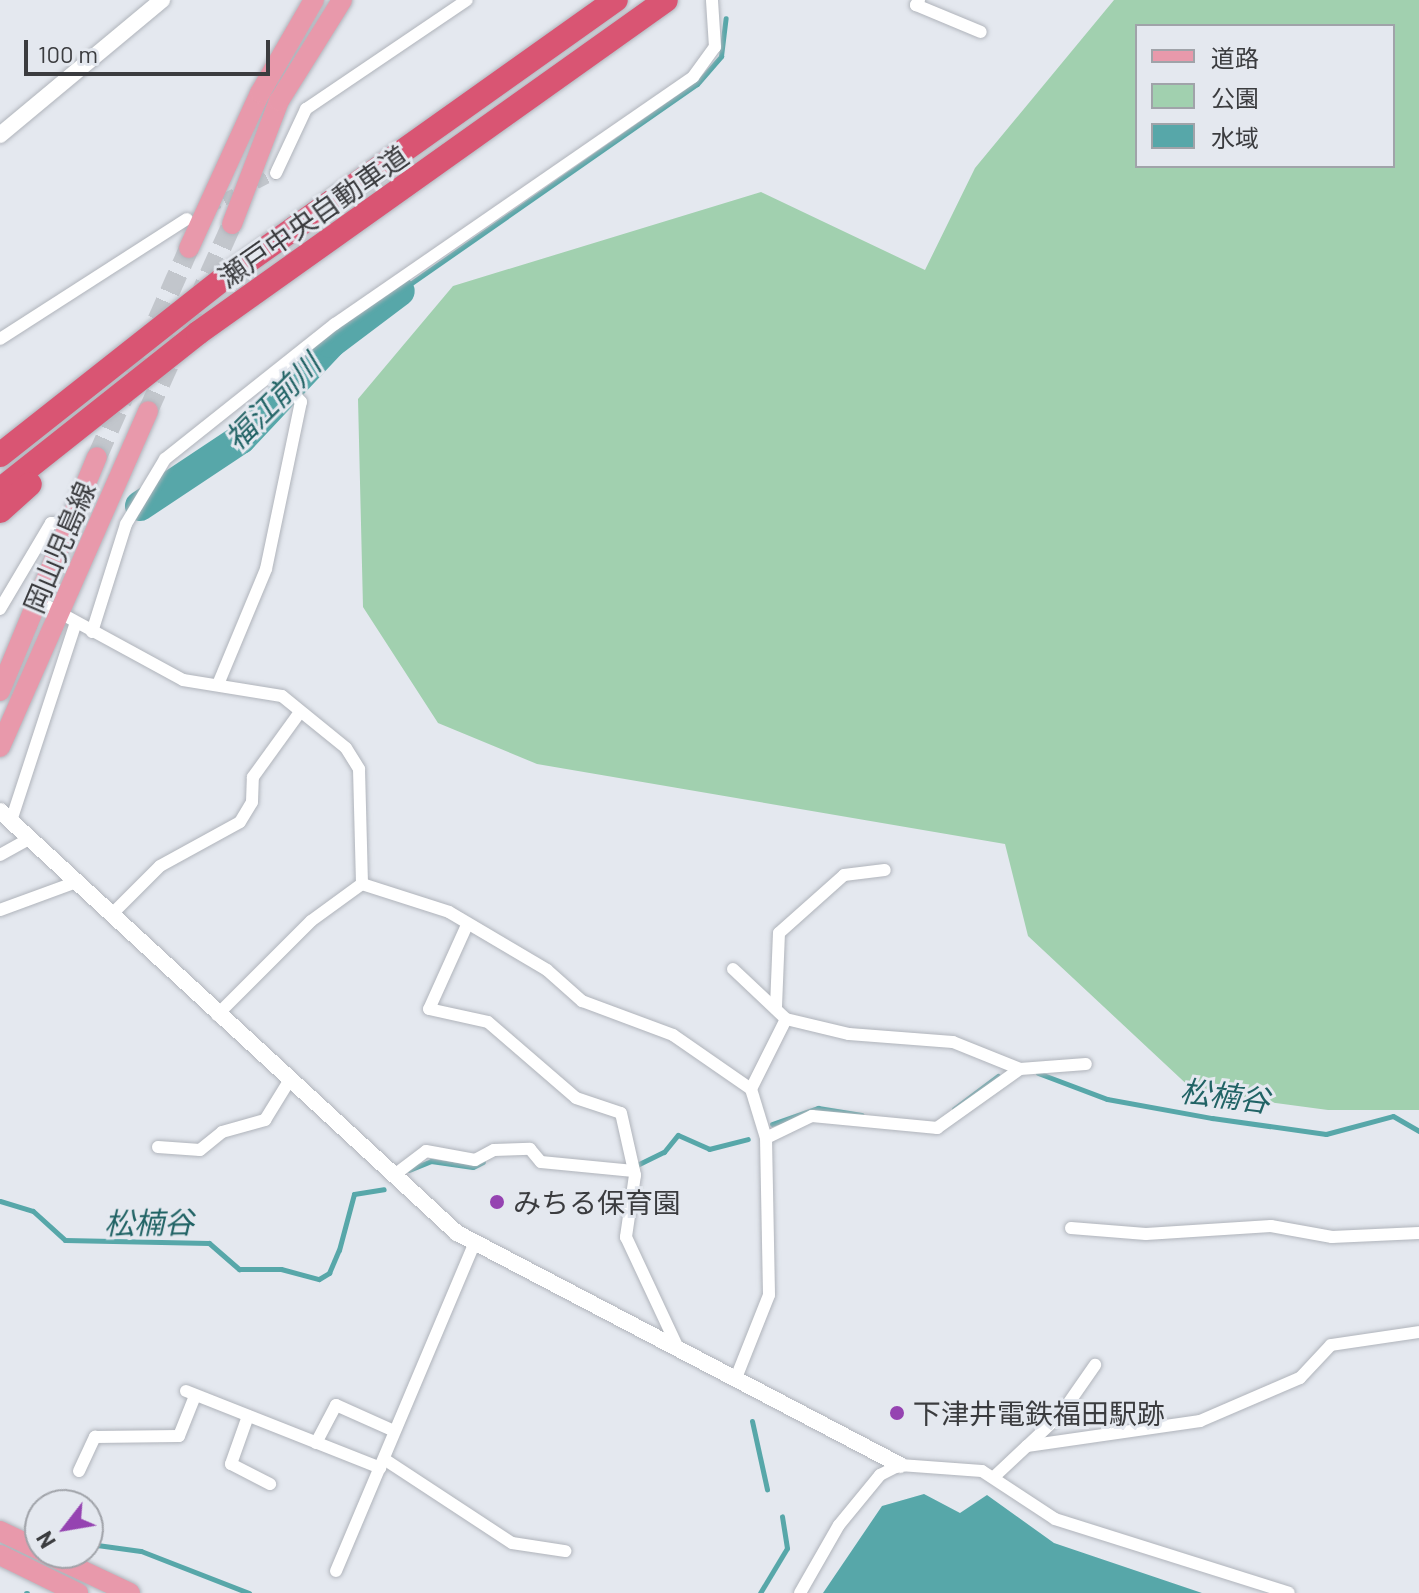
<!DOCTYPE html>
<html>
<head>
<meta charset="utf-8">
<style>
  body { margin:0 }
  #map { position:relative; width:1419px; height:1593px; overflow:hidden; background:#e4e8ef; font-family:Barlow,"Noto Sans JP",sans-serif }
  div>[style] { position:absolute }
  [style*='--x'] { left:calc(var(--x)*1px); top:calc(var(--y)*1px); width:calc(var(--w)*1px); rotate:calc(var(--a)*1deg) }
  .green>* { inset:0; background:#a1d0af }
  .water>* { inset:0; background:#57a7a9 }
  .stream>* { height:5px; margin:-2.5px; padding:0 2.5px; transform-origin:2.5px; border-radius:2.5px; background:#57a7a9 }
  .river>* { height:30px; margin:-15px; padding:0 15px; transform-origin:15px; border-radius:15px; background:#57a7a9 }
  .minor-tunnel>* { height:12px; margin-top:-6px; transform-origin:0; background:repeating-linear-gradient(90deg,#c2c6cc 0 12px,transparent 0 18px) }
  .primary-tunnel>* { height:20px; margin-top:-10px; transform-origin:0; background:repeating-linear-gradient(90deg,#c2c6cc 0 20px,transparent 0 30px) }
  .roads { filter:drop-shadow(0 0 2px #b0b4bb) drop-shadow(0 0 2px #b0b4bb) }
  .minor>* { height:12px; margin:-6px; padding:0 6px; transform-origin:6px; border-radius:6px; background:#fff }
  .tertiary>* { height:16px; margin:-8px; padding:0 8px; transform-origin:8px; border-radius:8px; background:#fff }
  .primary>* { height:20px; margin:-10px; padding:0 10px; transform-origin:10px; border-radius:10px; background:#e899ab }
  .motorway>* { height:24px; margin:-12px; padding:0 12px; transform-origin:12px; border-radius:12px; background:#d95573 }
  .dots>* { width:22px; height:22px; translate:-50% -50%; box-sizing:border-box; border:4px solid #e4e8ef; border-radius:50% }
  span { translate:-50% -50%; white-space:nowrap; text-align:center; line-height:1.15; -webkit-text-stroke:6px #e4e8ef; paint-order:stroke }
  .street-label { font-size:28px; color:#3b3c3f }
  .poi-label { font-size:28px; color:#3b3c3f }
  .left { translate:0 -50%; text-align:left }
  .water-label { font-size:30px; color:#216365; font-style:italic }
  .legend { position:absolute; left:1135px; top:24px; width:260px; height:144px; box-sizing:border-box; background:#e4e8ef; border:2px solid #a0a3a9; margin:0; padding:10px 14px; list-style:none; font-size:24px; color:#3b3c3f }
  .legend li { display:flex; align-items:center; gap:16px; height:40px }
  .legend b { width:40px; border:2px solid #a0a3a9 }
  .north { position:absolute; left:24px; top:1489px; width:80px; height:80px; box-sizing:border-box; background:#e4e8ef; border:2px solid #a0a3a9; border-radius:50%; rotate:239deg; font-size:22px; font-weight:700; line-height:32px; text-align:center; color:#3b3c3f }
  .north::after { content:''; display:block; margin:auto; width:28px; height:36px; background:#9543b1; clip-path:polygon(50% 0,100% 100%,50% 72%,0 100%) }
  .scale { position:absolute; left:24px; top:40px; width:246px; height:36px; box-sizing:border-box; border:4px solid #3b3c3f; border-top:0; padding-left:10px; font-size:24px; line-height:28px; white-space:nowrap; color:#3b3c3f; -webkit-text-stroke:6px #e4e8ef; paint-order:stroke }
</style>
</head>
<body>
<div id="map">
  <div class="green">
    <div style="clip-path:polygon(evenodd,1114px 0,1419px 0,1419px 1110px,1328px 1110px,1195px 1092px,1028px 936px,1005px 844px,537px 764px,438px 723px,363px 607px,358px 399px,453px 286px,761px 192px,925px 270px,975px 168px,1114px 0,1137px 26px,1393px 26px,1393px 166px,1137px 166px,1137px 26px)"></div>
  </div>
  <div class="water">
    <div style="clip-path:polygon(924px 1494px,960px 1513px,987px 1495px,1054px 1543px,1202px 1593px,823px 1593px,882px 1506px)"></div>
  </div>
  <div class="stream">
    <div style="--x:400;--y:291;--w:362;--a:-34.9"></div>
    <div style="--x:697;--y:84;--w:37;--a:-49"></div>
    <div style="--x:721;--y:56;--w:38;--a:-83"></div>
    <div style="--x:1038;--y:1073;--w:74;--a:20.6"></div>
    <div style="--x:1107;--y:1099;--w:107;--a:10.3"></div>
    <div style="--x:1212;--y:1118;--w:115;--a:8"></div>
    <div style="--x:1326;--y:1134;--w:69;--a:-15"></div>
    <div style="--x:1393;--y:1116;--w:30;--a:30"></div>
    <div style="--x:954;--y:1109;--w:55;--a:-36.9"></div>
    <div style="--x:772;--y:1124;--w:49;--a:-19.2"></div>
    <div style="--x:818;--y:1108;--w:44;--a:9.2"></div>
    <div style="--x:637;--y:1165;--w:30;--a:-26"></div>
    <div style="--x:664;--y:1152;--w:22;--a:-51"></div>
    <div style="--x:678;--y:1135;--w:34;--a:24"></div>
    <div style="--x:709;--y:1149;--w:40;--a:-14.4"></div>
    <div style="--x:409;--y:1170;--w:24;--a:-22"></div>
    <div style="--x:431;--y:1161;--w:42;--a:8.1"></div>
    <div style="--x:473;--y:1167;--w:11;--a:-27"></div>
    <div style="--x:0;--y:1201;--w:34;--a:17"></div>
    <div style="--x:33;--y:1211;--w:43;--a:42.2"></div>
    <div style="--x:65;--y:1240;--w:144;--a:1.2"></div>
    <div style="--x:209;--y:1243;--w:40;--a:41"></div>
    <div style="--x:239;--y:1269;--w:42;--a:0"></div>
    <div style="--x:281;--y:1269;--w:39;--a:15"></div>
    <div style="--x:319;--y:1279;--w:12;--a:-31"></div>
    <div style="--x:329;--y:1273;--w:25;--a:-67"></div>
    <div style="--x:339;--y:1250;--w:58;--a:-75"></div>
    <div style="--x:354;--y:1194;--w:30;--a:-9"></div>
    <div style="--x:752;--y:1421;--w:70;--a:77.6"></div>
    <div style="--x:97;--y:1545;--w:44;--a:7.8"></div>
    <div style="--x:141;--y:1551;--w:116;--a:21.3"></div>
    <div style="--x:26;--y:1593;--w:1;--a:0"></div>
    <div style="--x:760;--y:1593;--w:52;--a:-59"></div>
    <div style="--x:787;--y:1548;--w:32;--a:-99"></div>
  </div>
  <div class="river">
    <div style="--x:140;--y:506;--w:121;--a:-33.6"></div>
    <div style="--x:241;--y:439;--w:132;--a:-46.8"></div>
    <div style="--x:331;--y:343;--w:86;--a:-37"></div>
  </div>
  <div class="minor-tunnel">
    <div style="--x:208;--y:208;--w:76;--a:-27.2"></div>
  </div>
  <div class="primary-tunnel">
    <div style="--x:148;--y:411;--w:205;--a:-65.8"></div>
    <div style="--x:97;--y:457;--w:228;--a:-66.2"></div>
  </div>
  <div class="roads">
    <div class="minor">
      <div style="--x:919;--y:0;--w:6;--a:121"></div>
      <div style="--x:916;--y:5;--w:70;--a:22.6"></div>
      <div style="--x:276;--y:173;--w:71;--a:-64.9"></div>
      <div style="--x:306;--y:109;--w:194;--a:-34.1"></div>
      <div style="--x:0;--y:339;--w:222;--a:-32.7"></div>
      <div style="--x:40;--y:602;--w:163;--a:28.6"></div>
      <div style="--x:183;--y:680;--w:100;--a:9.2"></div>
      <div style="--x:282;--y:696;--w:82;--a:39.1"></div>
      <div style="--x:346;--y:748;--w:25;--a:58"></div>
      <div style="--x:359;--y:769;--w:115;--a:88.5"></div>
      <div style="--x:0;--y:609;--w:100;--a:-59.3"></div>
      <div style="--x:51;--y:523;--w:20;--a:3"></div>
      <div style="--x:92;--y:632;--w:113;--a:-72.5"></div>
      <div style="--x:126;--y:524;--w:76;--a:-59"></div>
      <div style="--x:165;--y:459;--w:217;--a:-38.5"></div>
      <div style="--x:335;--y:324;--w:435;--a:-34.6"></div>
      <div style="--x:693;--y:77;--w:37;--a:-54"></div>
      <div style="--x:715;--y:47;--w:47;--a:-93.7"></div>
      <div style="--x:219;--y:682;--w:122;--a:-67.4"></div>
      <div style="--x:266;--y:569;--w:171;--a:-78.2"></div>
      <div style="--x:301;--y:402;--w:39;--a:-130"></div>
      <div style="--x:11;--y:821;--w:209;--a:-71.9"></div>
      <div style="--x:0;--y:855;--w:33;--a:-29"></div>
      <div style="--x:362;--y:884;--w:91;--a:17.8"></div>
      <div style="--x:449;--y:912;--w:114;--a:30.6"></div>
      <div style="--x:547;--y:970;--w:47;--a:41.5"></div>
      <div style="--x:582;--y:1001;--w:97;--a:20.5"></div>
      <div style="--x:673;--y:1035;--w:95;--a:34.7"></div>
      <div style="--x:751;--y:1089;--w:51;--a:73"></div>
      <div style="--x:766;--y:1138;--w:157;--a:88.9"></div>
      <div style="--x:769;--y:1295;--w:89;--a:111.7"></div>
      <div style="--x:0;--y:910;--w:81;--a:-20.2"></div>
      <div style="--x:111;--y:915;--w:69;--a:-45"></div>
      <div style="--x:160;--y:866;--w:91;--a:-28.8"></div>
      <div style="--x:240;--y:822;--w:23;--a:-59"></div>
      <div style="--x:252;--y:802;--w:25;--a:-88"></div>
      <div style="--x:253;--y:777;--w:80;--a:-54.1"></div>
      <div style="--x:467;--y:925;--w:92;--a:114.3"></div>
      <div style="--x:429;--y:1009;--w:60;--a:12.4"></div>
      <div style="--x:488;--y:1022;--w:116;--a:40.8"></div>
      <div style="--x:576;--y:1098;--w:47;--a:18.4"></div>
      <div style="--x:621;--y:1113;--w:64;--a:77.3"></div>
      <div style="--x:635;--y:1175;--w:63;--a:98.3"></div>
      <div style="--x:626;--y:1237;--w:125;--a:64.9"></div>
      <div style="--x:733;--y:969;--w:73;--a:43.3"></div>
      <div style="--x:786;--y:1019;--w:65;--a:13.4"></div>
      <div style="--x:849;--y:1034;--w:104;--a:4.4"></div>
      <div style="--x:953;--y:1042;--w:72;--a:21.9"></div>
      <div style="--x:776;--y:1007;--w:74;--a:-87.7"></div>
      <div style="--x:779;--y:933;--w:87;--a:-41.7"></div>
      <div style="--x:844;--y:875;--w:41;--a:-7"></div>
      <div style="--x:217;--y:1015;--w:133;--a:-45"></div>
      <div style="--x:311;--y:921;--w:63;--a:-36"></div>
      <div style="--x:751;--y:1089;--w:78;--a:-63.4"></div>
      <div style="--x:766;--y:1138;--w:51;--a:-25.6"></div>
      <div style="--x:812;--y:1116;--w:126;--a:5.5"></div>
      <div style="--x:937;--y:1128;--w:102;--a:-35.4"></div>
      <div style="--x:1020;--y:1069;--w:66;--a:-4.3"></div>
      <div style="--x:158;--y:1147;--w:42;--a:4.1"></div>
      <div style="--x:200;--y:1150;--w:28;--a:-39"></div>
      <div style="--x:222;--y:1132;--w:45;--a:-15.6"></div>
      <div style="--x:265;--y:1120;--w:46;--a:-58.4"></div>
      <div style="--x:393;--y:1176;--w:41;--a:-37.1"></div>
      <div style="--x:426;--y:1151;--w:50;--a:10.4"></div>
      <div style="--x:475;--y:1160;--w:21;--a:-28"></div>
      <div style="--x:494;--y:1150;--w:36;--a:-2"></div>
      <div style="--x:530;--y:1149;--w:17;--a:50"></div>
      <div style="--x:541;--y:1162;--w:93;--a:5.5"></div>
      <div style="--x:1071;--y:1228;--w:75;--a:4.6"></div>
      <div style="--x:1146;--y:1234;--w:125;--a:-3.7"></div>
      <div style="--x:1271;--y:1226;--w:62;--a:10.2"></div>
      <div style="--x:1332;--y:1237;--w:87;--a:-2.6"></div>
      <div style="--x:186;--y:1391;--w:209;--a:21.6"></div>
      <div style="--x:248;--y:1416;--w:51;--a:109.5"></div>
      <div style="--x:231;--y:1464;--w:44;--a:27.1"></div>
      <div style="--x:316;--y:1443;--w:43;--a:-62.2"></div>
      <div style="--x:336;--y:1405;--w:64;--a:24.1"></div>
      <div style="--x:1027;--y:1446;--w:47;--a:-43.3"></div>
      <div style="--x:1061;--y:1414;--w:60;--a:-55.2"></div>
      <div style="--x:384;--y:1459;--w:153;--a:33.3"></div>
      <div style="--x:512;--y:1543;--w:54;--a:8.6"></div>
      <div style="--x:79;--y:1471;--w:38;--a:-65"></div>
      <div style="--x:95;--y:1437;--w:84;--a:-0.7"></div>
      <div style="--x:179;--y:1436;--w:43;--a:-68.2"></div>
      <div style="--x:995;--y:1476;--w:44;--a:-43.2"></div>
      <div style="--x:1027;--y:1446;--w:175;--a:-8.2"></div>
      <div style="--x:1200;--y:1421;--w:109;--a:-23.3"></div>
      <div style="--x:1300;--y:1378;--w:45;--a:-46.8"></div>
      <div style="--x:1331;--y:1345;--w:89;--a:-8.4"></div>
      <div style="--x:336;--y:1571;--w:355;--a:-67.1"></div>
      <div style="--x:800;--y:1593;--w:78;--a:-60.2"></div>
      <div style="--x:839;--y:1525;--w:65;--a:-50.6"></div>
      <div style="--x:880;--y:1475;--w:22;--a:-27"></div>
      <div style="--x:900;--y:1465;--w:82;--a:4.2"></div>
      <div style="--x:982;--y:1471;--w:87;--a:33.3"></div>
      <div style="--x:1055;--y:1519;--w:245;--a:17.5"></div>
    </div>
    <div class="tertiary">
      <div style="--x:0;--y:135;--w:211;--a:-39.8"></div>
      <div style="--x:0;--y:811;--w:622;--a:42.72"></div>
      <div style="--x:457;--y:1233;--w:500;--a:27.64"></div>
    </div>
    <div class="primary">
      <div style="--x:232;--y:224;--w:132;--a:-69.1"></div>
      <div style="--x:279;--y:101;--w:119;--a:-58"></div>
      <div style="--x:189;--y:248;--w:170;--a:-65.4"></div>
      <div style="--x:260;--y:93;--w:108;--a:-59.9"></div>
      <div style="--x:0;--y:691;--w:253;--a:-67.5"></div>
      <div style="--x:0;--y:747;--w:367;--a:-66.2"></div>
      <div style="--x:0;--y:1531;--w:44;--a:25.4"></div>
      <div style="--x:45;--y:1553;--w:94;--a:25.2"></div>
      <div style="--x:0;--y:1555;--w:87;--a:26"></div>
    </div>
    <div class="motorway">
      <div style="--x:0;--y:455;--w:289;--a:-38.3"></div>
      <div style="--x:227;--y:276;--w:477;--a:-35.4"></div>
      <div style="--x:0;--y:490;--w:253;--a:-38.4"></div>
      <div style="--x:198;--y:333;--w:574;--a:-35.43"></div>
      <div style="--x:0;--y:511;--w:40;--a:-42"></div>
    </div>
  </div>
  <div class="dots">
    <div style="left:497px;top:1202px;background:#9543b1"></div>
    <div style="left:897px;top:1413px;background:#9543b1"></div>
  </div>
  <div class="street-label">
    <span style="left:313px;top:216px;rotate:-35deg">瀬戸中央自動車道</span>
    <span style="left:59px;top:547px;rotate:-67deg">岡山児島線</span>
  </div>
  <div class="poi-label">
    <span class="left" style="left:513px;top:1202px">みちる保育園</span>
    <span class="left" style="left:913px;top:1413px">下津井電鉄福田駅跡</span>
  </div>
  <div class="water-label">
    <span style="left:272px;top:401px;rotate:-45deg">福江前川</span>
    <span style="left:1225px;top:1095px;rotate:7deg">松楠谷</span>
    <span style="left:149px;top:1222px;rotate:-1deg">松楠谷</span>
  </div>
  <ul class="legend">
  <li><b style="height:10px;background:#e899ab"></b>道路</li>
  <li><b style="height:22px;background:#a1d0af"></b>公園</li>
  <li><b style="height:22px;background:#57a7a9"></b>水域</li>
  </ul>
  <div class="north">N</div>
  <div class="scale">100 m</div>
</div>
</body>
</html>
